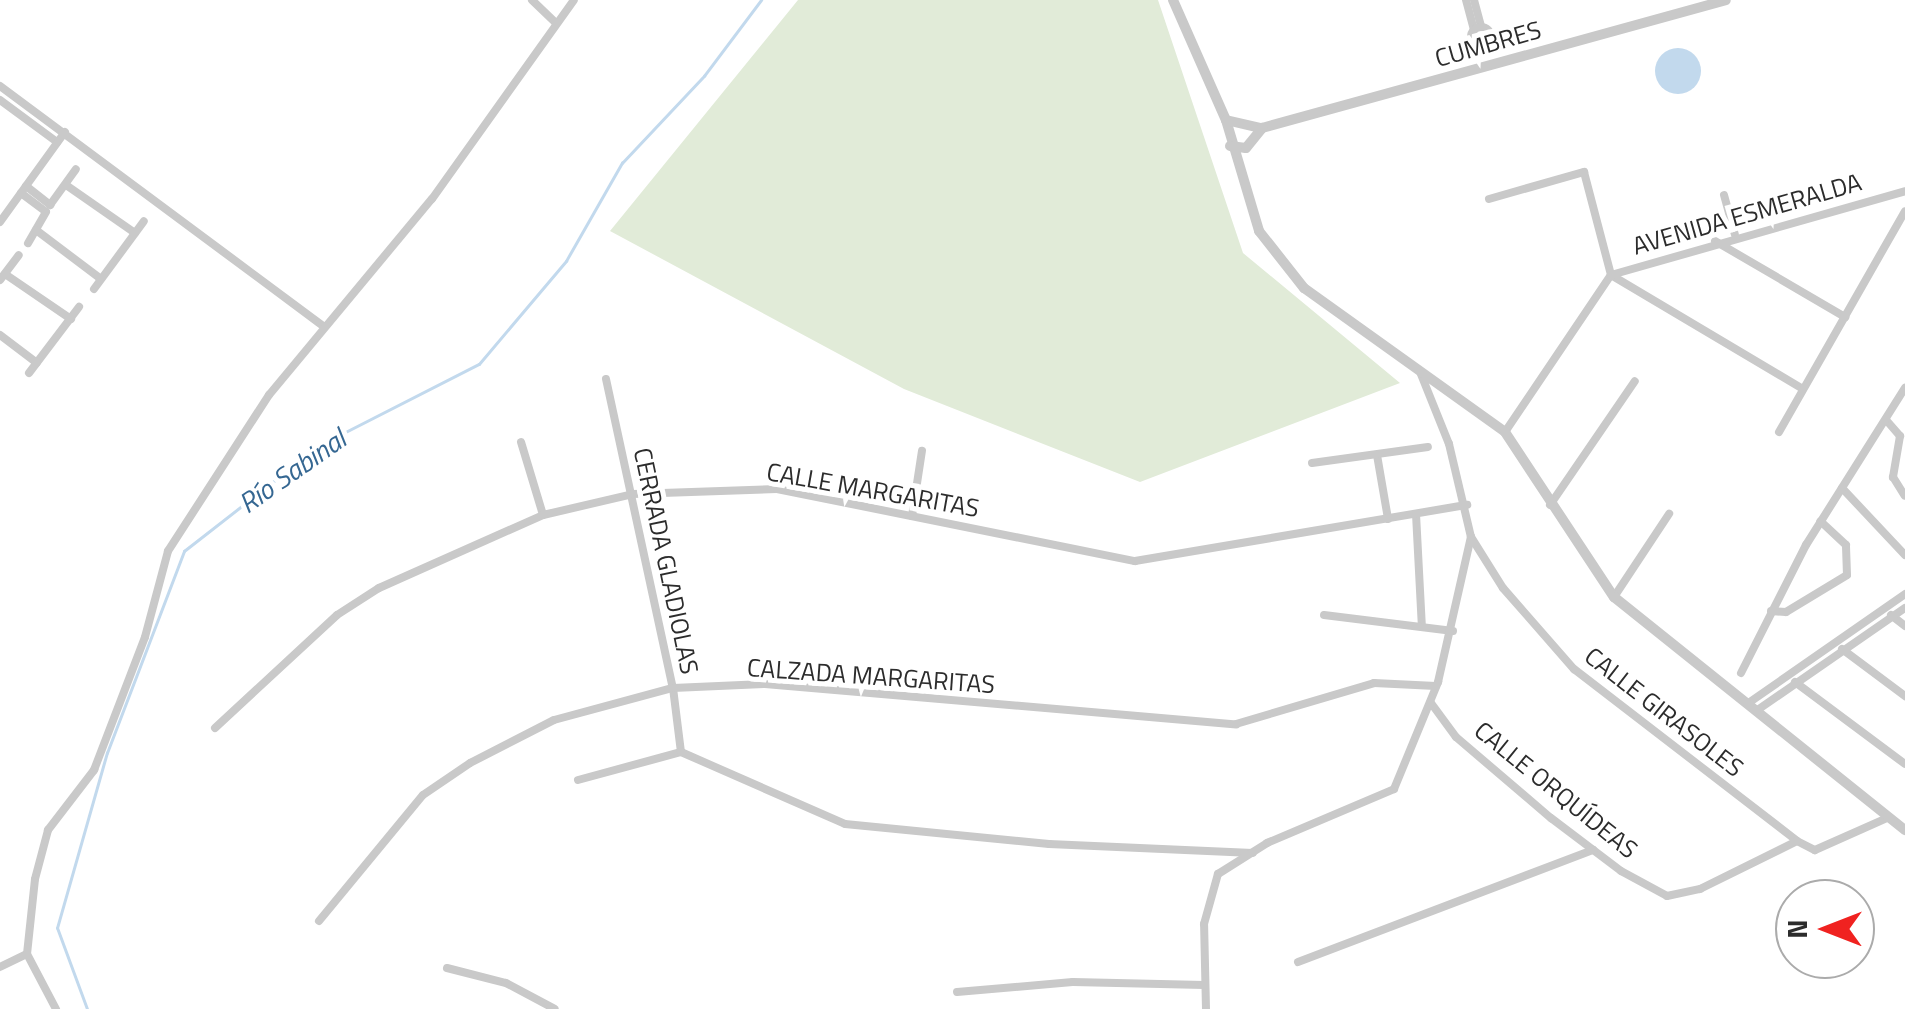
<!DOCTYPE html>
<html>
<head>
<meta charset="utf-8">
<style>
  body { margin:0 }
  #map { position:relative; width:1905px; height:1009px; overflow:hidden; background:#fff; font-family:"Titillium Web",sans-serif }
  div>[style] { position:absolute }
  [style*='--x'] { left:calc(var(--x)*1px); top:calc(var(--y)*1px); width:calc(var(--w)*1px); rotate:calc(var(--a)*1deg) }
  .green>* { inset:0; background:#e1ebd8 }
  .water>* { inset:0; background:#c2d9ed }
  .round { border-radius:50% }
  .stream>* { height:2.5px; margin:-1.25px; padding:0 1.25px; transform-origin:1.25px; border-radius:1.25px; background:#c2d9ed }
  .minor>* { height:8px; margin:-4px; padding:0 4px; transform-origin:4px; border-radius:4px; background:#c9c9c9 }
  .minor>.ring { margin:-4px; padding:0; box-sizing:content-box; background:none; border:8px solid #c9c9c9; border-radius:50% }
  .tertiary>* { height:10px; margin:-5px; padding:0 5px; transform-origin:5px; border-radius:5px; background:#c9c9c9 }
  span { translate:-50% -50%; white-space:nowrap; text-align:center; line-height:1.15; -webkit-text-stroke:10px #fff; paint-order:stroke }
  .street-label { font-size:25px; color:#2c2c2c }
  .water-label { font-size:28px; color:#356792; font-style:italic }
  .north { position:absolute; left:1775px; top:879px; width:100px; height:100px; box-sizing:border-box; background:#fff; border:2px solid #ababab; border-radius:50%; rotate:270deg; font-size:28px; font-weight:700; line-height:40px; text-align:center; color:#2c2c2c }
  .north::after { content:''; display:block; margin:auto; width:35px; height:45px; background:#f02220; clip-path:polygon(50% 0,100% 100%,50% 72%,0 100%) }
</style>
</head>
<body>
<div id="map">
  <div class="green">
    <div style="clip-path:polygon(798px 0,1158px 0,1243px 253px,1400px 383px,1140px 482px,904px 389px,610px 231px)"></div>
  </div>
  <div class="water">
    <div class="round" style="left:1655px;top:48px;width:46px;height:46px"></div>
  </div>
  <div class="stream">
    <div style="--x:87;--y:1009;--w:86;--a:-110.3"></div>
    <div style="--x:57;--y:928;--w:182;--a:-74.1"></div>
    <div style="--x:107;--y:753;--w:216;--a:-69.1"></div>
    <div style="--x:184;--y:551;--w:172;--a:-37.9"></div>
    <div style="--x:320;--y:445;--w:178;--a:-27"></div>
    <div style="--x:479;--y:364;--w:135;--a:-49.8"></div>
    <div style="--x:566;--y:261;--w:113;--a:-60.3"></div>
    <div style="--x:622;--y:163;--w:120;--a:-46.7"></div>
    <div style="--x:704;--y:76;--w:95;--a:-53.1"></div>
  </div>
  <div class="minor">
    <div style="--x:532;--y:0;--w:33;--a:44"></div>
    <div style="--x:1466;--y:0;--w:31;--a:75"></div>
    <div style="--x:1474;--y:0;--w:28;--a:75"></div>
    <div class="ring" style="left:1471px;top:27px;width:12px;height:12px"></div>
    <div style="--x:0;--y:86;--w:402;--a:36.6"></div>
    <div style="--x:0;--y:100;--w:71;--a:36.4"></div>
    <div style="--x:66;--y:185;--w:84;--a:34.8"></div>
    <div style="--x:26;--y:186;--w:31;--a:38"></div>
    <div style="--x:50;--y:205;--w:44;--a:-54.2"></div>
    <div style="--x:21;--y:193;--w:31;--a:37"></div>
    <div style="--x:46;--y:212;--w:36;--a:120"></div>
    <div style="--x:1724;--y:195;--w:41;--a:74.6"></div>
    <div style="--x:1489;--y:199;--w:99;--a:-15.9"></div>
    <div style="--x:1584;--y:172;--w:106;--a:75.3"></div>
    <div style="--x:1611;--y:275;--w:223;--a:30.7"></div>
    <div style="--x:0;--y:222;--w:111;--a:-54.2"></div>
    <div style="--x:36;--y:230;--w:81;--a:37"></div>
    <div style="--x:1715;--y:241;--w:151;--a:30.3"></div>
    <div style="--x:5;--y:274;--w:80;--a:34.3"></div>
    <div style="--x:0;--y:280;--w:31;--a:-53"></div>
    <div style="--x:94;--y:289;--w:84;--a:-53.7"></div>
    <div style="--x:0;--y:335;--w:46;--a:37.1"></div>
    <div style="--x:29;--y:373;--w:83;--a:-52.9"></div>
    <div style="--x:606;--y:379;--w:316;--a:77.8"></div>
    <div style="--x:673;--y:688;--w:64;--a:82.9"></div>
    <div style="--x:1887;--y:421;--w:20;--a:49"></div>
    <div style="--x:1900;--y:436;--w:42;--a:99.7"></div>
    <div style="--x:1893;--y:477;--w:22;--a:58"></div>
    <div style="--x:1505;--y:432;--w:189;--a:-56"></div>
    <div style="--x:1611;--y:275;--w:306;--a:-15.9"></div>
    <div style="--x:1779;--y:432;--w:254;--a:-60.3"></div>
    <div style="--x:521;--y:442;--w:76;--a:73.2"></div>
    <div style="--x:1377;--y:455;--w:65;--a:80.2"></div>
    <div style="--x:1312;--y:463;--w:117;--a:-7.9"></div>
    <div style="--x:1842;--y:488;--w:92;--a:46.8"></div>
    <div style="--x:1550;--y:505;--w:150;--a:-55.6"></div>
    <div style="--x:1416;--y:514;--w:113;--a:87"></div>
    <div style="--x:912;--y:516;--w:66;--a:-81.3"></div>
    <div style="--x:1471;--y:537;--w:60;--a:57.9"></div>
    <div style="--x:1503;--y:588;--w:108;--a:48.8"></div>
    <div style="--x:1574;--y:669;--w:282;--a:37.6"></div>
    <div style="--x:1797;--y:841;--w:20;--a:27"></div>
    <div style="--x:1815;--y:850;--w:81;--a:-24"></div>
    <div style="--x:1614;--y:597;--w:100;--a:-56.5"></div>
    <div style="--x:1771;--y:611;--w:15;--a:4"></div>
    <div style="--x:1786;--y:612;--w:71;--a:-31.2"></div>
    <div style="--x:1847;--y:575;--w:30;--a:-92"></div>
    <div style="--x:1846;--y:545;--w:35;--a:-137"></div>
    <div style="--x:1324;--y:615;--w:130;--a:7.1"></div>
    <div style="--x:1891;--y:615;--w:18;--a:38"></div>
    <div style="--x:1842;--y:649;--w:79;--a:36.7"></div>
    <div style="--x:1741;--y:673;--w:144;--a:-63.1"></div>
    <div style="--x:1806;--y:545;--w:186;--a:-57.8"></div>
    <div style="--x:1795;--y:682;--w:137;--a:36.7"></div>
    <div style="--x:1431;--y:703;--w:42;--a:53.7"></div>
    <div style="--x:1456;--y:737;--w:125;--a:40.5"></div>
    <div style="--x:1551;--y:818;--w:88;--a:37.1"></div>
    <div style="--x:1621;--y:871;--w:52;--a:28.5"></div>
    <div style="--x:1667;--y:896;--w:34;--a:-12"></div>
    <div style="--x:1700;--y:889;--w:108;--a:-26.3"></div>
    <div style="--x:1747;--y:704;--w:193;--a:-34.8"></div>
    <div style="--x:1756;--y:711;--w:181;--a:-34.7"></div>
    <div style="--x:215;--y:728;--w:166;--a:-42.8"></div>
    <div style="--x:337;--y:615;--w:50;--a:-32.7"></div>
    <div style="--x:379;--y:588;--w:180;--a:-24"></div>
    <div style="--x:543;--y:515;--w:92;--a:-13.1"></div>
    <div style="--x:633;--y:494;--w:144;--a:-2"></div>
    <div style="--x:777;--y:489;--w:365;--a:11.4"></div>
    <div style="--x:1135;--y:561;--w:337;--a:-9.6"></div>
    <div style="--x:578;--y:780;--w:107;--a:-15.2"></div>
    <div style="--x:681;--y:752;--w:179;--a:23.7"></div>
    <div style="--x:845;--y:824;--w:205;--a:5.6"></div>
    <div style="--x:1049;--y:844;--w:204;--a:2.5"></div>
    <div style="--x:319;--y:921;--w:163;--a:-50.5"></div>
    <div style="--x:423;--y:795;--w:57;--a:-34.2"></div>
    <div style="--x:470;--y:763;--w:94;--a:-27.1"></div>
    <div style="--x:554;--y:720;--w:123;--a:-15.1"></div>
    <div style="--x:673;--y:688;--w:92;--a:-2.5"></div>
    <div style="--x:765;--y:684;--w:473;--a:4.9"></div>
    <div style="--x:1236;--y:724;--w:144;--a:-16.5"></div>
    <div style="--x:1374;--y:683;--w:62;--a:2.8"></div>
    <div style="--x:1298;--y:962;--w:316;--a:-20.8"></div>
    <div style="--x:0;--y:967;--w:30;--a:-26"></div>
    <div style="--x:447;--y:968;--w:61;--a:14.3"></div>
    <div style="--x:506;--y:983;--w:55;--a:28"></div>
    <div style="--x:957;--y:992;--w:116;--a:-4.9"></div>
    <div style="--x:1073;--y:982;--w:131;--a:1.3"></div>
    <div style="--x:56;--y:1009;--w:62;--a:-117.8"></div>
    <div style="--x:27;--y:954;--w:75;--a:-83.9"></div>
    <div style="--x:35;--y:879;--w:51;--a:-75.1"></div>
    <div style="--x:48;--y:830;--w:76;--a:-52.5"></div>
    <div style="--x:94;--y:770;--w:142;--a:-69"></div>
    <div style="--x:145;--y:637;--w:89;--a:-75"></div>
    <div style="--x:168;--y:551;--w:186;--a:-57.1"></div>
    <div style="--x:269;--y:395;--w:255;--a:-50.3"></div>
    <div style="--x:432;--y:199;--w:244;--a:-54.5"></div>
    <div style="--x:1206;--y:1009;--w:85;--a:-91.3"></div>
    <div style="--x:1204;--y:924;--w:52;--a:-74.4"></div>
    <div style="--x:1218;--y:874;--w:58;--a:-32.3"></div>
    <div style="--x:1267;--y:843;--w:138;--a:-23"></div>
    <div style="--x:1394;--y:789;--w:116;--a:-67.6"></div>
    <div style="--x:1438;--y:682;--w:149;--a:-77.2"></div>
    <div style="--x:1471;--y:537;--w:96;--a:-103.3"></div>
    <div style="--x:1449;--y:444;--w:78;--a:-111.9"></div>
  </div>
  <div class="tertiary">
    <div style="--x:1173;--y:0;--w:131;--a:66.2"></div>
    <div style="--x:1226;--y:120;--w:116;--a:73.4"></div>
    <div style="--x:1259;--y:231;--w:73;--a:51.7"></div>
    <div style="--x:1304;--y:288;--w:247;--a:35.6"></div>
    <div style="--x:1505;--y:432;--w:198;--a:56.6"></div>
    <div style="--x:1614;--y:597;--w:373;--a:38.7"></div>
    <div style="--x:1226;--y:120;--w:37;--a:13"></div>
    <div style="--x:1262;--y:128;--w:481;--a:-15.4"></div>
    <div style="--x:1230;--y:146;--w:16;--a:7"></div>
    <div style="--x:1246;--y:148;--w:26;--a:-51"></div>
  </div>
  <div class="street-label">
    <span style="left:1488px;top:44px;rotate:-16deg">CUMBRES</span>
    <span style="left:1747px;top:214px;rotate:-16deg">AVENIDA ESMERALDA</span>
    <span style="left:873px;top:490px;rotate:10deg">CALLE MARGARITAS</span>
    <span style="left:666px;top:561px;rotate:78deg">CERRADA GLADIOLAS</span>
    <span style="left:871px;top:676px;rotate:4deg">CALZADA MARGARITAS</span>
    <span style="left:1664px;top:712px;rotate:38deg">CALLE GIRASOLES</span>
    <span style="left:1556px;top:790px;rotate:39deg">CALLE ORQUÍDEAS</span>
  </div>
  <div class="water-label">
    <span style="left:292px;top:471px;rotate:-35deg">Río Sabinal</span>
  </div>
  <div class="north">N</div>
</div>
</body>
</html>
